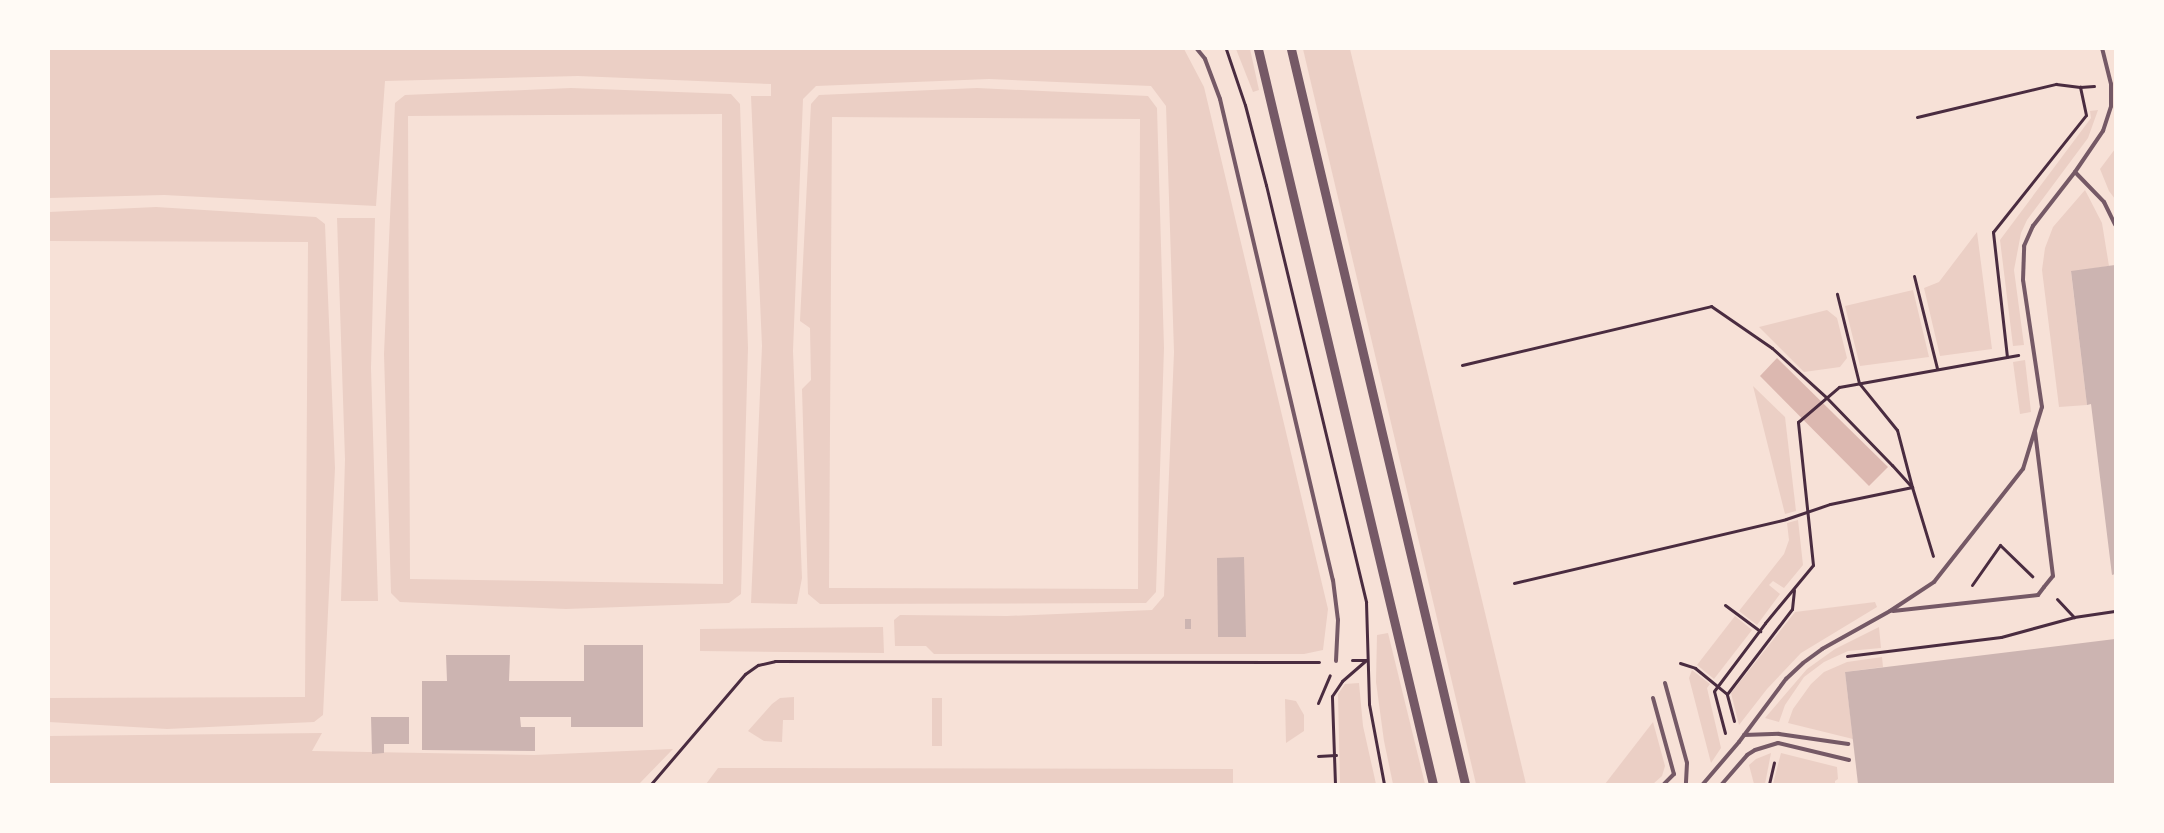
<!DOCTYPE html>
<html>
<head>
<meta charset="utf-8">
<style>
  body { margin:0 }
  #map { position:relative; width:2164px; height:833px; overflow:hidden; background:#f7e1d7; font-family:"Alegreya Sans",sans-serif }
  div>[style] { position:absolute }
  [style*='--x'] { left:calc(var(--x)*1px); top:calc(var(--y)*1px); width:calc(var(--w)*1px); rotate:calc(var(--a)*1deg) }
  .green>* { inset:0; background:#ebcfc5 }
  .water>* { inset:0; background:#dcb8b0 }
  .building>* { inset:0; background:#ccb4b1 }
  .path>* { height:3px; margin:-1.5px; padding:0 1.5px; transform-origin:1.5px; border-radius:1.5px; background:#4a2c40 }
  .service>* { height:4px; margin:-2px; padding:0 2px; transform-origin:2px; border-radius:2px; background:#755966 }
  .tertiary>* { height:9px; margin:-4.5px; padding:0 4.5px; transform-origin:4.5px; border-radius:4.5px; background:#755966 }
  span { translate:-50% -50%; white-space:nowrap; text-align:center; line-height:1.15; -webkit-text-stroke:5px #fffaf5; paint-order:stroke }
  .frame { position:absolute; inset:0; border:50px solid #fffaf5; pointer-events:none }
</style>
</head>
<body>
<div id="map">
  <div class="green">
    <div style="clip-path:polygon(49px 49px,1184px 49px,1204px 87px,1328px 609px,1323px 650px,1304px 654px,934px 654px,926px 646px,895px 646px,894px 620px,900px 615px,1007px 616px,1152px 610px,1164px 596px,1174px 352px,1166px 106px,1151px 86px,989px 79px,816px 86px,803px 99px,793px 351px,802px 578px,797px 604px,751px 603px,762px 346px,751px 96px,771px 96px,771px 84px,578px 76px,385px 81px,376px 206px,164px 195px,49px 198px)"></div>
    <div style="clip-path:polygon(1236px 49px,1250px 49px,1259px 90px,1253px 92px)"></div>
    <div style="clip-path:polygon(1303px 49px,1350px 49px,1526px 784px,1476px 784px)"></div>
    <div style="clip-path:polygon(evenodd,571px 88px,731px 94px,740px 104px,748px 348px,741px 594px,729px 603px,566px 609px,400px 602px,391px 593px,384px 354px,395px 103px,405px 95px,571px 88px,722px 114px,723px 584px,410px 579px,408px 116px,722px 114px)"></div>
    <div style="clip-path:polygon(evenodd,977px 88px,1148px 96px,1157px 108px,1164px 348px,1156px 592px,1146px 603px,820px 604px,808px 594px,802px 389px,811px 380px,810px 328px,800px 321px,811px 104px,819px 95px,977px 88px,832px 117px,1140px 119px,1138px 589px,829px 588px,832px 117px)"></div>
    <div style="clip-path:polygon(2098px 110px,2088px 138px,2027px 220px,2021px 233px,2014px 270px,2024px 345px,2013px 346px,2000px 240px,2091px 118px,2090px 111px)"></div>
    <div style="clip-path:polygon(2115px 149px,2115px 199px,2109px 191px,2100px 169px)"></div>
    <div style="clip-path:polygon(2085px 190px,2102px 223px,2109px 266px,2071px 272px,2087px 405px,2059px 407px,2042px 270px,2045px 248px,2053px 227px)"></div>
    <div style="clip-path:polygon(156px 207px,316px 217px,325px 224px,335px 468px,323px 715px,314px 722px,167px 729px,49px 722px,49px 698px,305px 697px,308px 242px,49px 241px,49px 212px)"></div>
    <div style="clip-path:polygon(337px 218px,375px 218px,371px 368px,378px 601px,341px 601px,345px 459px)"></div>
    <div style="clip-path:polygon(1977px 232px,1992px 349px,1940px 356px,1924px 288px,1939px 282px)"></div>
    <div style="clip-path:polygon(1913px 290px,1929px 357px,1860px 366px,1845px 306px)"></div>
    <div style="clip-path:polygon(1827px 310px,1837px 318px,1847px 358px,1840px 367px,1804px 372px,1759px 327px)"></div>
    <div style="clip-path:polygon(2025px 360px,2031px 412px,2020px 414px,2013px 362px)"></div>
    <div style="clip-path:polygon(1753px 386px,1785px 417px,1796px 511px,1785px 514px)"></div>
    <div style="clip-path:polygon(1798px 520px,1803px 565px,1784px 588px,1773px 581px,1769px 585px,1780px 594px,1757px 625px,1739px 611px,1784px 554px,1789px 540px,1787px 523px)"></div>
    <div style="clip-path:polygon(1875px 602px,1877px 607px,1801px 653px,1767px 689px,1739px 725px,1731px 693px,1795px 612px)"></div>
    <div style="clip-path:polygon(1735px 616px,1752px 630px,1714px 679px,1697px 665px)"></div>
    <div style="clip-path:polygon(883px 627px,884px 653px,700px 651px,700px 629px)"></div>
    <div style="clip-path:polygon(1879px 627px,1881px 648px,1848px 651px,1824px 662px,1804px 677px,1785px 705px,1779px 722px,1765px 718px,1807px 669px,1835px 649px)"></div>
    <div style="clip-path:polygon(1388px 633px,1425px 784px,1393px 784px,1384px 741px,1376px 682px,1377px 635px)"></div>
    <div style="clip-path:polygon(1882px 657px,1883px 667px,1845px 672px,1853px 739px,1788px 723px,1793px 709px,1811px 684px,1824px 672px,1847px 662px)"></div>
    <div style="clip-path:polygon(1692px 670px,1710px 684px,1707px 688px,1721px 748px,1711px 763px,1689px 678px)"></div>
    <div style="clip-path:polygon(1359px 683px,1363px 726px,1376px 784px,1340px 784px,1338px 694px,1345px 684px)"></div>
    <div style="clip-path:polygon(794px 697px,794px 720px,783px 720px,782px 742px,764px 741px,748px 731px,772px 704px,780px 698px)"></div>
    <div style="clip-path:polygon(932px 698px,942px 698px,942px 746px,932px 746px)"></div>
    <div style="clip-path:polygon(1285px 699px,1296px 701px,1304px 715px,1304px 731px,1286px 743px)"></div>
    <div style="clip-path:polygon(1653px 722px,1665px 766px,1662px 776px,1653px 784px,1605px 784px)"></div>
    <div style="clip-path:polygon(322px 733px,312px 751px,534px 755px,673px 749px,639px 784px,49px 784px,49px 736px)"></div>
    <div style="clip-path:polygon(1771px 753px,1765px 784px,1754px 784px,1749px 765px,1756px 759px)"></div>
    <div style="clip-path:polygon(1781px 753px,1837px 767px,1838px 779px,1835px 781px,1835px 784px,1773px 784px)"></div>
    <div style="clip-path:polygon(718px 768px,1233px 769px,1233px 784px,706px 784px)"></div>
  </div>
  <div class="water">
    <div style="clip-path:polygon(1777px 358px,1888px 467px,1869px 486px,1760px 376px)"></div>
  </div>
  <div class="building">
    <div style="clip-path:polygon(2115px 265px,2115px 574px,2112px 575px,2091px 404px,2087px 405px,2071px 271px)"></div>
    <div style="clip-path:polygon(1244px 557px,1246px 637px,1218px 637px,1217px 558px)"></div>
    <div style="clip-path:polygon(1185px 619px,1191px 619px,1191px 629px,1185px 629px)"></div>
    <div style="clip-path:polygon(2115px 639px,2115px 784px,1858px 784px,1845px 672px)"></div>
    <div style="clip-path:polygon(584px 645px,643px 645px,643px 727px,571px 727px,571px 717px,520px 717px,521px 727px,535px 727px,535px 751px,422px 750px,422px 681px,447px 681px,446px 655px,510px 655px,509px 681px,584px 681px)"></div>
    <div style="clip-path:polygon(371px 717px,409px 717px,409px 744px,384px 744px,384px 753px,372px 754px)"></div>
  </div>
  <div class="path">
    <div style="--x:1226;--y:49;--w:59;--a:71.3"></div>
    <div style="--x:1245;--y:105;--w:83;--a:75.3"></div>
    <div style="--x:1266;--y:185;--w:429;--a:76.5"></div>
    <div style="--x:1366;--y:602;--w:102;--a:88.3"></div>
    <div style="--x:1369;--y:704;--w:81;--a:79.4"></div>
    <div style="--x:1917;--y:117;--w:143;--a:-13.4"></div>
    <div style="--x:2056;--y:84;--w:24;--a:7"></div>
    <div style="--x:1914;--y:276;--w:95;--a:76"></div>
    <div style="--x:2007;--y:357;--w:126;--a:-96.4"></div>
    <div style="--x:1993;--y:232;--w:149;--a:-51.5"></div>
    <div style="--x:2086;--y:115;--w:29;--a:-102"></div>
    <div style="--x:2080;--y:87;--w:14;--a:-4"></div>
    <div style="--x:1462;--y:365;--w:256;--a:-13.3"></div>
    <div style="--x:1711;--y:306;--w:74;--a:34.5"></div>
    <div style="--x:1772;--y:348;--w:73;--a:42.2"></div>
    <div style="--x:1826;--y:397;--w:95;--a:45.9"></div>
    <div style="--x:1892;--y:465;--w:30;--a:48"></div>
    <div style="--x:1912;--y:487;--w:72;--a:73.1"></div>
    <div style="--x:1514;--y:583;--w:279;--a:-13.2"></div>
    <div style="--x:1786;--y:519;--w:46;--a:-18.8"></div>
    <div style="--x:1830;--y:504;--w:84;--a:-11.7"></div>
    <div style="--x:1912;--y:487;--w:59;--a:-104.7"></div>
    <div style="--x:1897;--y:430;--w:60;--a:-129"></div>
    <div style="--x:1859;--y:383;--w:92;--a:-103.9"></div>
    <div style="--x:1972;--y:585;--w:49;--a:-55"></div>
    <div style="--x:2000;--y:545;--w:45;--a:44.1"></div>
    <div style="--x:2057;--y:599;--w:25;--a:47"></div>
    <div style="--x:1725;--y:605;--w:44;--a:36.6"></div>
    <div style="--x:1847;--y:656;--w:155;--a:-7"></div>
    <div style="--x:2001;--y:637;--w:76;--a:-15.3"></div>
    <div style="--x:2074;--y:617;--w:41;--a:-8.3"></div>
    <div style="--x:1352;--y:660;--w:15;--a:0"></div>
    <div style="--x:1680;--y:663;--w:16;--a:18"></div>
    <div style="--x:1695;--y:668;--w:41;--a:39.1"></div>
    <div style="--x:1318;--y:703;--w:30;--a:-67"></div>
    <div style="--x:1734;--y:721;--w:28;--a:-105"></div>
    <div style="--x:1727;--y:694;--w:107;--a:-52.6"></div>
    <div style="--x:1792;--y:609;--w:19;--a:-84"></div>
    <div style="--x:1725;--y:733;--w:43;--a:-104.7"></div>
    <div style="--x:1714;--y:691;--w:85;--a:-53.1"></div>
    <div style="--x:1765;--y:623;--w:75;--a:-50.4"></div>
    <div style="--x:1813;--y:565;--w:144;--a:-96"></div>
    <div style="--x:1798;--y:422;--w:54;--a:-40.5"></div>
    <div style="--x:1839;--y:387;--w:182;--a:-10.1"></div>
    <div style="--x:1318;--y:756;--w:18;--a:-3"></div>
    <div style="--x:651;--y:784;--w:145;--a:-49.5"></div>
    <div style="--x:745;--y:674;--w:16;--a:-35"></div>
    <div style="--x:758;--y:665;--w:17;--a:-13"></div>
    <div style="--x:775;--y:661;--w:544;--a:0.11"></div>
    <div style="--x:1335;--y:784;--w:88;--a:-92"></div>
    <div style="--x:1332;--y:696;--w:18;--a:-56"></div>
    <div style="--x:1342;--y:681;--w:32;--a:-41"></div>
    <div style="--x:1769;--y:784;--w:22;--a:-77"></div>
  </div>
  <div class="service">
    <div style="--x:1197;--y:49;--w:13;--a:51"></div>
    <div style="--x:1205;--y:59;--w:43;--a:69.4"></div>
    <div style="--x:1220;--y:99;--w:494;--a:76.8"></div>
    <div style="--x:1333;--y:580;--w:40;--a:82.9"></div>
    <div style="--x:1338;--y:620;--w:41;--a:92.8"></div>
    <div style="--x:2075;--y:172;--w:42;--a:46"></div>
    <div style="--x:2104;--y:202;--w:25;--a:64"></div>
    <div style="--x:1893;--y:611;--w:146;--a:-6.3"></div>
    <div style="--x:2038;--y:595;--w:10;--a:-53"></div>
    <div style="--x:2044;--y:587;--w:14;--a:-51"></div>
    <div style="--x:2053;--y:576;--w:145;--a:-97.1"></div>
    <div style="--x:1665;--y:683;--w:83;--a:74.6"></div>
    <div style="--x:1687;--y:763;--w:20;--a:93"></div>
    <div style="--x:1653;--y:698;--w:79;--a:74.6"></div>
    <div style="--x:1674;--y:774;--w:14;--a:135"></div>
    <div style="--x:1744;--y:735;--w:35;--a:-2"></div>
    <div style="--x:1779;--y:734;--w:70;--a:8.2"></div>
    <div style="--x:1703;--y:784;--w:55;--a:-49.4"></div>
    <div style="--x:1739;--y:742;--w:79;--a:-53.3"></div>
    <div style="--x:1786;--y:679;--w:23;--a:-43"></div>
    <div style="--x:1803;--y:663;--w:24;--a:-36"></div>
    <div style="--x:1822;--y:649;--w:78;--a:-29.2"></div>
    <div style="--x:1890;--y:611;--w:53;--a:-33.4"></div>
    <div style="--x:1934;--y:582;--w:144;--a:-51.8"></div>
    <div style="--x:2023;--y:469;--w:65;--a:-73"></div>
    <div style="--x:2042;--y:407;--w:128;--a:-98.5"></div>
    <div style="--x:2023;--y:280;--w:34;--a:-88"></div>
    <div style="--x:2024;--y:246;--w:22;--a:-66"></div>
    <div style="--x:2033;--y:226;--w:68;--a:-52.1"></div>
    <div style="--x:2075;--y:172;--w:50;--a:-55.7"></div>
    <div style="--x:2103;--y:131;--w:26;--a:-72"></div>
    <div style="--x:2111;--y:106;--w:22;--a:-90"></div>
    <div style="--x:2111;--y:84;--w:36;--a:-104"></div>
    <div style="--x:1722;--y:784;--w:38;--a:-49"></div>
    <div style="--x:1747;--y:755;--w:9;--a:-32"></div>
    <div style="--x:1755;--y:750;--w:24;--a:-17"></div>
    <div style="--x:1778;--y:743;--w:73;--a:13.5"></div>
  </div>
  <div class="tertiary">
    <div style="--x:1258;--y:49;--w:756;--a:76.61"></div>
    <div style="--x:1291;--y:49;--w:755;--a:76.68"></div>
  </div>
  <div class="frame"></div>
</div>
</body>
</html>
